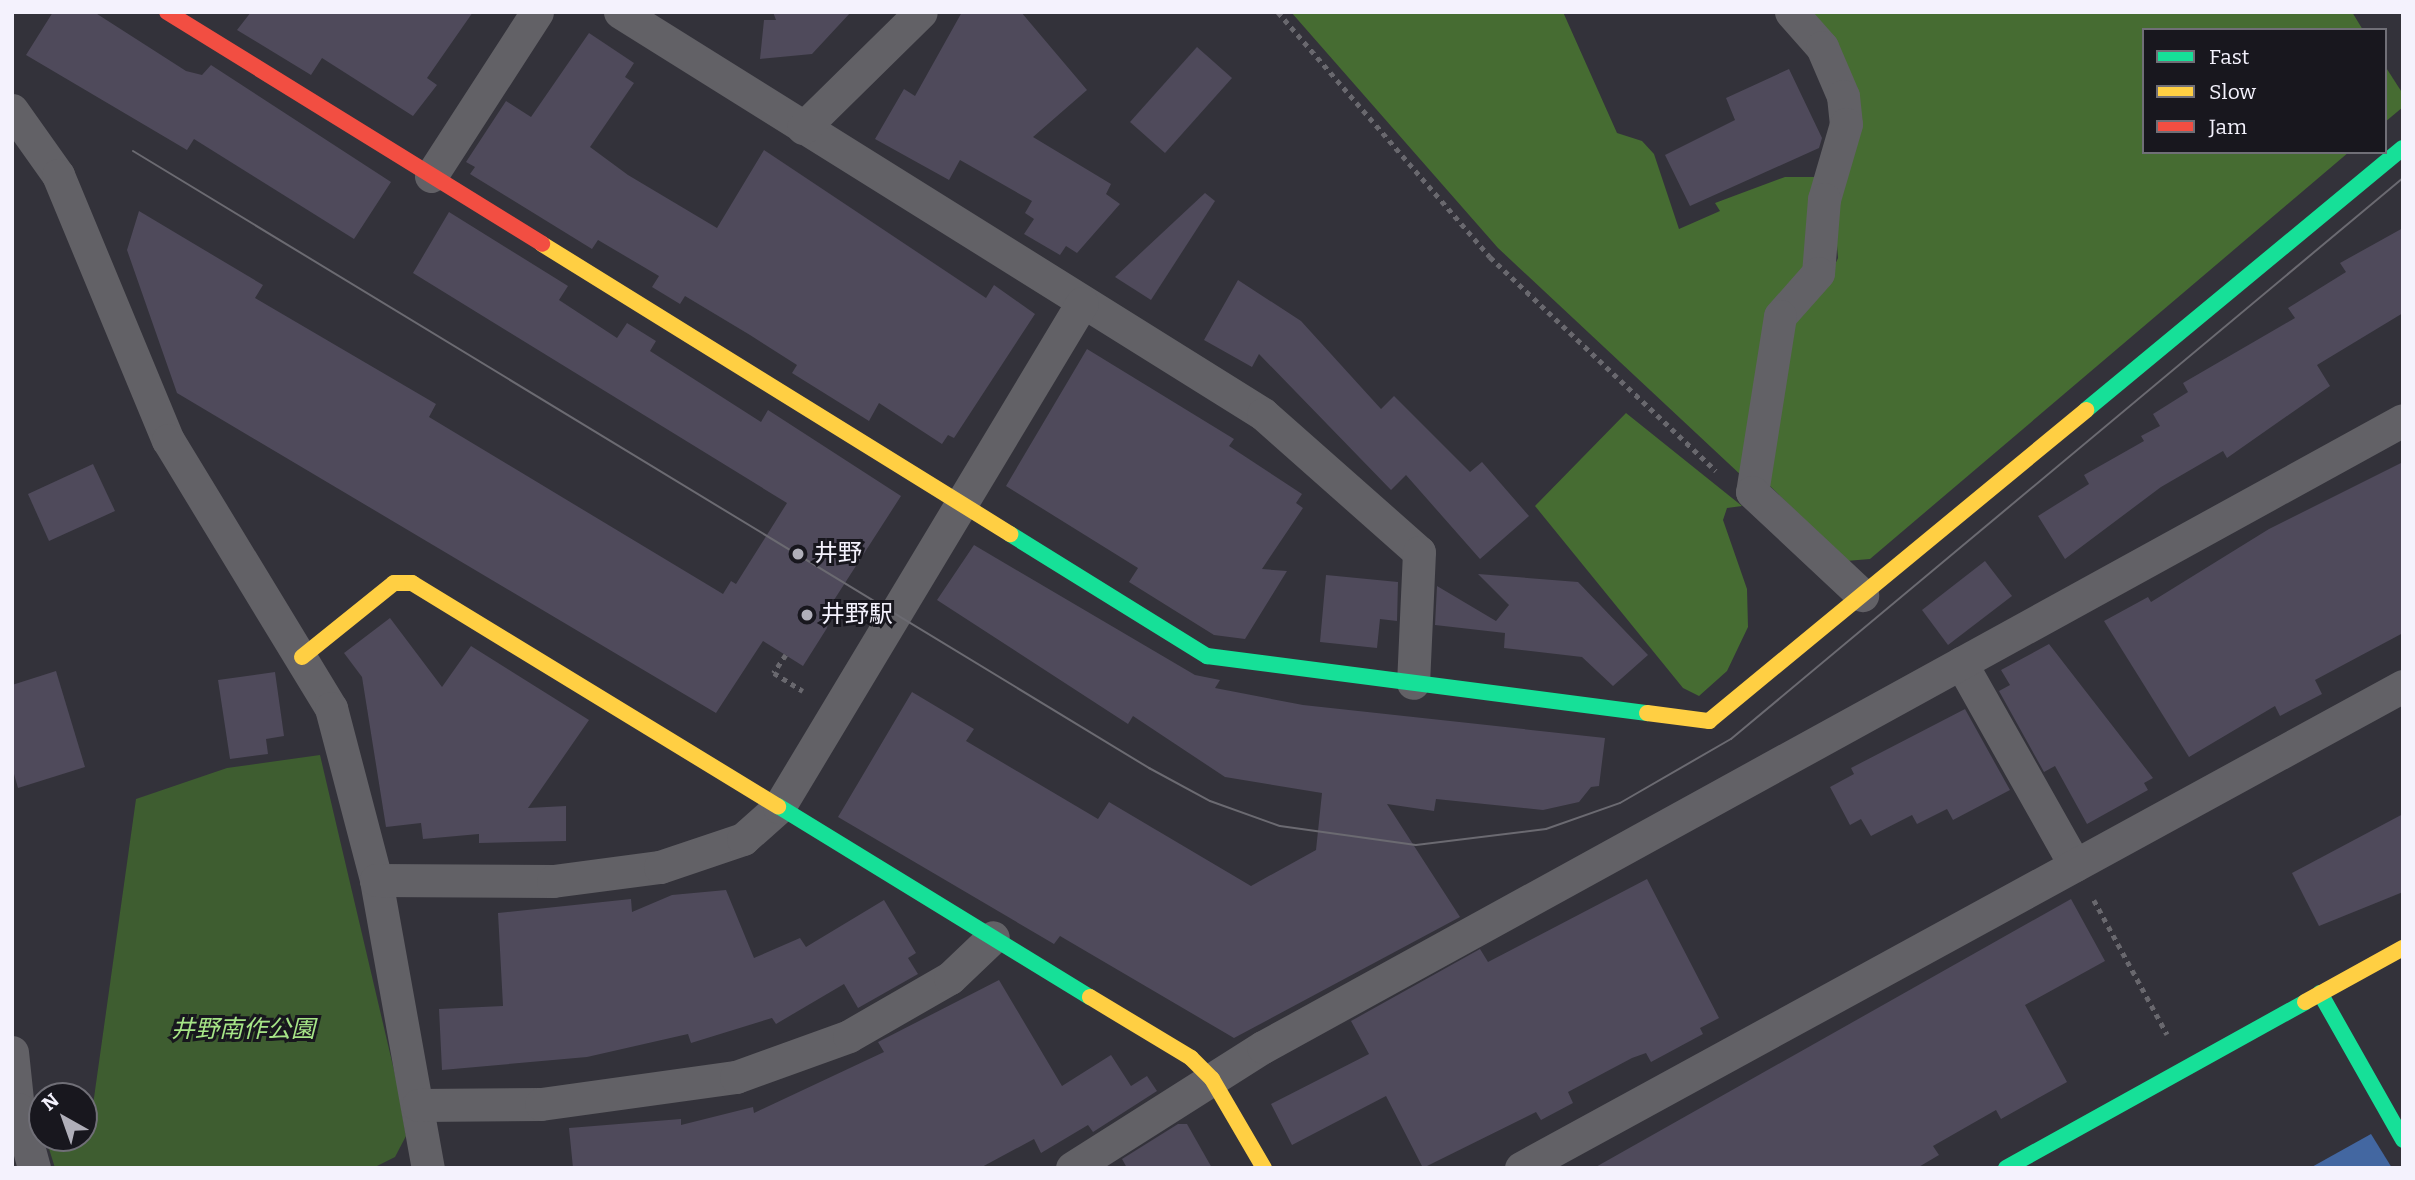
<!DOCTYPE html>
<html>
<head>
<meta charset="utf-8">
<style>
  body { margin:0 }
  #map { position:relative; width:2415px; height:1180px; overflow:hidden; background:#33323a; font-family:Bitter,"Noto Sans JP",serif }
  div>[style] { position:absolute }
  [style*='--x'] { left:calc(var(--x)*1px); top:calc(var(--y)*1px); width:calc(var(--w)*1px); rotate:calc(var(--a)*1deg) }
  .green>* { inset:0; background:#3e5d30 }
  .forest>* { inset:0; background:#466c32 }
  .water>* { inset:0; background:#4367a1 }
  .building>* { inset:0; background:#4f4a5b }
  .path>* { height:4.5px; margin-top:-2.25px; transform-origin:0; background:repeating-linear-gradient(90deg,#69686e 0 5px,transparent 0 10px) }
  .street>* { height:33px; margin:-16.5px; padding:0 16.5px; transform-origin:16.5px; border-radius:16.5px; background:#626166 }
  .fast>* { height:16px; margin:-8px; padding:0 8px; transform-origin:8px; border-radius:8px; background:#16e098 }
  .slow>* { height:16px; margin:-8px; padding:0 8px; transform-origin:8px; border-radius:8px; background:#ffcf43 }
  .jam>* { height:16px; margin:-8px; padding:0 8px; transform-origin:8px; border-radius:8px; background:#f24e42 }
  .tram>* { height:2px; margin:-1px; padding:0 1px; transform-origin:1px; border-radius:1px; background:#6b6a71 }
  .dots>* { width:19px; height:19px; translate:-50% -50%; box-sizing:border-box; border:4px solid #18171e; border-radius:50% }
  span { translate:-50% -50%; white-space:nowrap; text-align:center; line-height:1.15; -webkit-text-stroke:6px #18171e; paint-order:stroke }
  .poi-label { font-size:24px; color:#f4f2fd }
  .left { translate:0 -50%; text-align:left }
  .park-label { font-size:24px; color:#a6e587; font-style:italic }
  .frame { position:absolute; inset:0; border:14px solid #f4f2fd; pointer-events:none }
  .legend { position:absolute; left:2142px; top:28px; width:245px; height:126px; box-sizing:border-box; background:#18171e; border:2px solid #706f77; margin:0; padding:9px 12px; list-style:none; font-size:21px; color:#f4f2fd }
  .legend li { display:flex; align-items:center; gap:14px; height:35px }
  .legend b { width:35px; border:2px solid #706f77 }
  .north { position:absolute; left:28px; top:1082px; width:70px; height:70px; box-sizing:border-box; background:#18171e; border:2px solid #706f77; border-radius:50%; rotate:320deg; font-size:19px; font-weight:700; line-height:28px; text-align:center; color:#f4f2fd }
  .north::after { content:''; display:block; margin:auto; width:24px; height:32px; background:#b0afb9; clip-path:polygon(50% 0,100% 100%,50% 72%,0 100%) }
</style>
</head>
<body>
<div id="map">
  <div class="green">
    <div style="clip-path:polygon(320px 755px,397px 1083px,406px 1136px,395px 1157px,373px 1168px,55px 1168px,46px 1139px,84px 1138px,84px 1117px,92px 1112px,136px 799px,227px 768px)"></div>
  </div>
  <div class="forest">
    <div style="clip-path:polygon(1291px 12px,1563px 12px,1617px 133px,1642px 141px,1654px 154px,1679px 229px,1720px 211px,1715px 203px,1785px 177px,1818px 177px,1812px 250px,1743px 477px,1498px 248px)"></div>
    <div style="clip-path:polygon(1811px 12px,2352px 12px,2363px 30px,2144px 30px,2144px 152px,2349px 152px,1870px 559px,1846px 561px,1765px 481px,1788px 322px,1828px 280px,1838px 258px,1834px 208px,1857px 124px)"></div>
    <div style="clip-path:polygon(2385px 66px,2403px 94px,2403px 107px,2385px 122px)"></div>
    <div style="clip-path:polygon(1626px 413px,1742px 506px,1727px 508px,1723px 520px,1747px 589px,1748px 627px,1727px 671px,1699px 696px,1683px 688px,1535px 506px)"></div>
  </div>
  <div class="water">
    <div style="clip-path:polygon(2371px 1134px,2392px 1168px,2310px 1168px)"></div>
  </div>
  <div class="building">
    <div style="clip-path:polygon(53px 12px,94px 12px,186px 71px,202px 75px,211px 65px,391px 182px,354px 239px,194px 139px,187px 150px,26px 55px)"></div>
    <div style="clip-path:polygon(251px 12px,473px 12px,427px 78px,437px 85px,413px 116px,322px 58px,311px 75px,237px 30px)"></div>
    <div style="clip-path:polygon(773px 12px,851px 12px,812px 54px,760px 59px,764px 20px,776px 20px)"></div>
    <div style="clip-path:polygon(962px 12px,1021px 12px,1087px 90px,1033px 137px,1111px 184px,1106px 194px,1120px 204px,1077px 253px,1066px 246px,1060px 255px,1024px 234px,1034px 219px,1025px 213px,1032px 201px,960px 160px,949px 180px,875px 139px,904px 89px,915px 96px)"></div>
    <div style="clip-path:polygon(589px 33px,634px 63px,625px 77px,634px 83px,590px 147px,628px 175px,717px 228px,764px 150px,986px 298px,994px 285px,1035px 314px,954px 438px,948px 435px,942px 444px,879px 403px,869px 421px,792px 373px,797px 365px,750px 335px,685px 296px,680px 304px,652px 287px,659px 276px,598px 240px,592px 249px,470px 174px,475px 167px,466px 162px,506px 101px,531px 117px)"></div>
    <div style="clip-path:polygon(1197px 47px,1232px 78px,1165px 153px,1130px 122px)"></div>
    <div style="clip-path:polygon(1789px 69px,1822px 138px,1819px 148px,1690px 206px,1665px 155px,1735px 120px,1726px 98px)"></div>
    <div style="clip-path:polygon(1205px 193px,1215px 201px,1151px 300px,1115px 277px)"></div>
    <div style="clip-path:polygon(139px 211px,263px 285px,255px 298px,436px 404px,429px 417px,723px 594px,731px 581px,736px 584px,787px 503px,413px 273px,449px 212px,568px 286px,559px 300px,617px 338px,627px 323px,656px 341px,650px 351px,761px 422px,768px 410px,901px 496px,834px 600px,827px 628px,803px 666px,763px 641px,716px 713px,177px 393px,127px 250px)"></div>
    <div style="clip-path:polygon(2403px 228px,2403px 313px,2317px 365px,2330px 386px,2227px 458px,2223px 451px,2161px 487px,2065px 559px,2038px 516px,2089px 484px,2084px 475px,2144px 441px,2141px 436px,2160px 426px,2153px 414px,2188px 392px,2183px 383px,2295px 318px,2288px 308px,2346px 272px,2340px 263px)"></div>
    <div style="clip-path:polygon(1238px 280px,1301px 321px,1381px 409px,1394px 396px,1470px 472px,1482px 462px,1529px 516px,1480px 559px,1406px 475px,1391px 490px,1259px 354px,1252px 367px,1204px 340px)"></div>
    <div style="clip-path:polygon(1087px 349px,1234px 439px,1229px 446px,1302px 494px,1296px 503px,1303px 508px,1262px 569px,1287px 571px,1245px 639px,1214px 635px,1129px 582px,1138px 568px,1006px 486px)"></div>
    <div style="clip-path:polygon(2403px 462px,2403px 633px,2315px 680px,2322px 694px,2280px 716px,2275px 706px,2189px 757px,2104px 621px,2148px 597px,2151px 602px,2269px 529px)"></div>
    <div style="clip-path:polygon(93px 464px,115px 511px,49px 541px,28px 494px)"></div>
    <div style="clip-path:polygon(974px 545px,1195px 675px,1220px 680px,1215px 688px,1303px 705px,1605px 738px,1599px 786px,1591px 787px,1579px 802px,1543px 810px,1436px 799px,1434px 811px,1387px 804px,1460px 917px,1234px 1038px,1060px 936px,1054px 944px,838px 817px,912px 692px,974px 729px,966px 741px,1098px 819px,1109px 802px,1251px 886px,1316px 850px,1322px 793px,1225px 777px,1133px 716px,1128px 724px,937px 600px)"></div>
    <div style="clip-path:polygon(1985px 561px,2012px 596px,1948px 645px,1922px 610px)"></div>
    <div style="clip-path:polygon(1478px 574px,1578px 582px,1648px 655px,1613px 686px,1582px 657px,1504px 648px,1505px 633px,1435px 625px,1437px 586px,1496px 621px,1509px 605px)"></div>
    <div style="clip-path:polygon(1326px 575px,1398px 582px,1397px 621px,1380px 619px,1377px 648px,1320px 642px)"></div>
    <div style="clip-path:polygon(390px 618px,442px 687px,471px 646px,589px 720px,528px 808px,566px 806px,566px 841px,479px 843px,479px 834px,423px 839px,421px 823px,386px 827px,362px 677px,344px 653px)"></div>
    <div style="clip-path:polygon(2049px 644px,2153px 778px,2144px 783px,2148px 790px,2087px 824px,2055px 766px,2044px 772px,1999px 691px,2010px 685px,2001px 670px)"></div>
    <div style="clip-path:polygon(56px 671px,85px 767px,18px 788px,12px 767px,12px 685px)"></div>
    <div style="clip-path:polygon(275px 672px,284px 736px,266px 739px,268px 754px,230px 759px,218px 680px)"></div>
    <div style="clip-path:polygon(1965px 709px,2010px 790px,1953px 820px,1947px 809px,1917px 824px,1912px 815px,1871px 836px,1861px 819px,1850px 825px,1830px 787px,1854px 774px,1851px 768px)"></div>
    <div style="clip-path:polygon(2403px 814px,2403px 892px,2319px 926px,2292px 873px)"></div>
    <div style="clip-path:polygon(1647px 879px,1719px 1018px,1700px 1028px,1703px 1034px,1651px 1062px,1646px 1053px,1632px 1058px,1568px 1092px,1573px 1103px,1541px 1120px,1536px 1112px,1423px 1168px,1386px 1096px,1292px 1145px,1271px 1104px,1369px 1054px,1351px 1021px,1480px 949px,1488px 962px)"></div>
    <div style="clip-path:polygon(726px 890px,754px 958px,800px 938px,806px 947px,884px 900px,916px 953px,908px 958px,918px 974px,858px 1008px,844px 984px,776px 1024px,772px 1018px,691px 1043px,688px 1034px,587px 1057px,442px 1070px,439px 1009px,503px 1006px,498px 913px,631px 899px,632px 912px,672px 895px)"></div>
    <div style="clip-path:polygon(2071px 899px,2105px 961px,2025px 1005px,2067px 1082px,2001px 1119px,1996px 1110px,1933px 1146px,1939px 1155px,1917px 1168px,1594px 1168px)"></div>
    <div style="clip-path:polygon(999px 980px,1062px 1086px,1111px 1055px,1131px 1086px,1147px 1076px,1157px 1091px,1093px 1132px,1088px 1125px,1041px 1153px,1034px 1139px,980px 1168px,573px 1168px,569px 1128px,681px 1119px,681px 1125px,753px 1107px,754px 1113px,884px 1052px,878px 1042px)"></div>
    <div style="clip-path:polygon(1178px 1124px,1187px 1124px,1212px 1168px,1127px 1168px,1122px 1159px)"></div>
  </div>
  <div class="path">
    <div style="--x:1278;--y:12;--w:324;--a:49.1"></div>
    <div style="--x:1490;--y:257;--w:311;--a:43.4"></div>
    <div style="--x:786;--y:655;--w:22;--a:124"></div>
    <div style="--x:774;--y:673;--w:34;--a:32"></div>
    <div style="--x:2094;--y:900;--w:153;--a:61.4"></div>
  </div>
  <div class="street">
    <div style="--x:620;--y:12;--w:758;--a:32.01"></div>
    <div style="--x:1263;--y:414;--w:208;--a:41.5"></div>
    <div style="--x:1419;--y:552;--w:131;--a:92.6"></div>
    <div style="--x:1791;--y:12;--w:47;--a:48.5"></div>
    <div style="--x:1822;--y:47;--w:53;--a:66.8"></div>
    <div style="--x:1843;--y:96;--w:28;--a:84"></div>
    <div style="--x:1846;--y:124;--w:78;--a:106.3"></div>
    <div style="--x:1824;--y:199;--w:74;--a:94.6"></div>
    <div style="--x:1818;--y:273;--w:57;--a:131.5"></div>
    <div style="--x:1780;--y:316;--w:178;--a:99"></div>
    <div style="--x:1752;--y:492;--w:151;--a:43.1"></div>
    <div style="--x:12;--y:110;--w:80;--a:54.7"></div>
    <div style="--x:58;--y:175;--w:287;--a:67.5"></div>
    <div style="--x:168;--y:440;--w:314;--a:58.7"></div>
    <div style="--x:331;--y:708;--w:178;--a:75.3"></div>
    <div style="--x:376;--y:880;--w:293;--a:79.8"></div>
    <div style="--x:803;--y:128;--w:165;--a:-44.5"></div>
    <div style="--x:431;--y:176;--w:195;--a:-57.1"></div>
    <div style="--x:1961;--y:663;--w:232;--a:60.6"></div>
    <div style="--x:376;--y:880;--w:177;--a:0.3"></div>
    <div style="--x:553;--y:881;--w:108;--a:-7.5"></div>
    <div style="--x:660;--y:867;--w:88;--a:-18.6"></div>
    <div style="--x:743;--y:839;--w:48;--a:-41.6"></div>
    <div style="--x:779;--y:807;--w:588;--a:-58.99"></div>
    <div style="--x:12;--y:1052;--w:57;--a:84"></div>
    <div style="--x:18;--y:1109;--w:61;--a:74.8"></div>
    <div style="--x:418;--y:1105;--w:123;--a:-0.5"></div>
    <div style="--x:541;--y:1104;--w:197;--a:-7.9"></div>
    <div style="--x:736;--y:1077;--w:120;--a:-19.9"></div>
    <div style="--x:849;--y:1036;--w:116;--a:-29.9"></div>
    <div style="--x:950;--y:978;--w:59;--a:-43.6"></div>
    <div style="--x:1072;--y:1168;--w:226;--a:-32.4"></div>
    <div style="--x:1263;--y:1047;--w:1301;--a:-28.81"></div>
    <div style="--x:1521;--y:1168;--w:1005;--a:-28.66"></div>
  </div>
  <div class="fast">
    <div style="--x:2086;--y:410;--w:411;--a:-39.6"></div>
    <div style="--x:1010;--y:534;--w:232;--a:31.8"></div>
    <div style="--x:1207;--y:656;--w:444;--a:7.4"></div>
    <div style="--x:778;--y:806;--w:366;--a:31.5"></div>
    <div style="--x:2320;--y:993;--w:169;--a:60.5"></div>
    <div style="--x:2006;--y:1168;--w:342;--a:-29"></div>
  </div>
  <div class="slow">
    <div style="--x:542;--y:244;--w:551;--a:31.78"></div>
    <div style="--x:302;--y:657;--w:118;--a:-38.8"></div>
    <div style="--x:394;--y:583;--w:18;--a:0"></div>
    <div style="--x:412;--y:583;--w:429;--a:31.4"></div>
    <div style="--x:1647;--y:713;--w:63;--a:7.4"></div>
    <div style="--x:1709;--y:721;--w:489;--a:-39.5"></div>
    <div style="--x:1090;--y:997;--w:118;--a:31.1"></div>
    <div style="--x:1191;--y:1058;--w:30;--a:45"></div>
    <div style="--x:1212;--y:1079;--w:103;--a:59.7"></div>
    <div style="--x:2305;--y:1002;--w:112;--a:-28.9"></div>
  </div>
  <div class="jam">
    <div style="--x:167;--y:12;--w:441;--a:31.7"></div>
  </div>
  <div class="tram">
    <div style="--x:133;--y:151;--w:1189;--a:31.27"></div>
    <div style="--x:1149;--y:768;--w:69;--a:28.4"></div>
    <div style="--x:1210;--y:801;--w:74;--a:19.7"></div>
    <div style="--x:1280;--y:826;--w:137;--a:8"></div>
    <div style="--x:1416;--y:845;--w:131;--a:-7"></div>
    <div style="--x:1546;--y:829;--w:78;--a:-19.4"></div>
    <div style="--x:1620;--y:803;--w:128;--a:-30"></div>
    <div style="--x:1731;--y:739;--w:875;--a:-39.86"></div>
  </div>
  <div class="dots">
    <div style="left:798px;top:554px;background:#b0afb9"></div>
    <div style="left:807px;top:615px;background:#b0afb9"></div>
  </div>
  <div class="poi-label">
    <span class="left" style="left:814px;top:554px">井野</span>
    <span class="left" style="left:821px;top:615px">井野駅</span>
  </div>
  <div class="park-label">
    <span style="left:243px;top:1030px">井野南作公園</span>
  </div>
  <div class="frame"></div>
  <ul class="legend">
  <li><b style="height:9px;background:#16e098"></b>Fast</li>
  <li><b style="height:9px;background:#ffcf43"></b>Slow</li>
  <li><b style="height:9px;background:#f24e42"></b>Jam</li>
  </ul>
  <div class="north">N</div>
</div>
</body>
</html>
